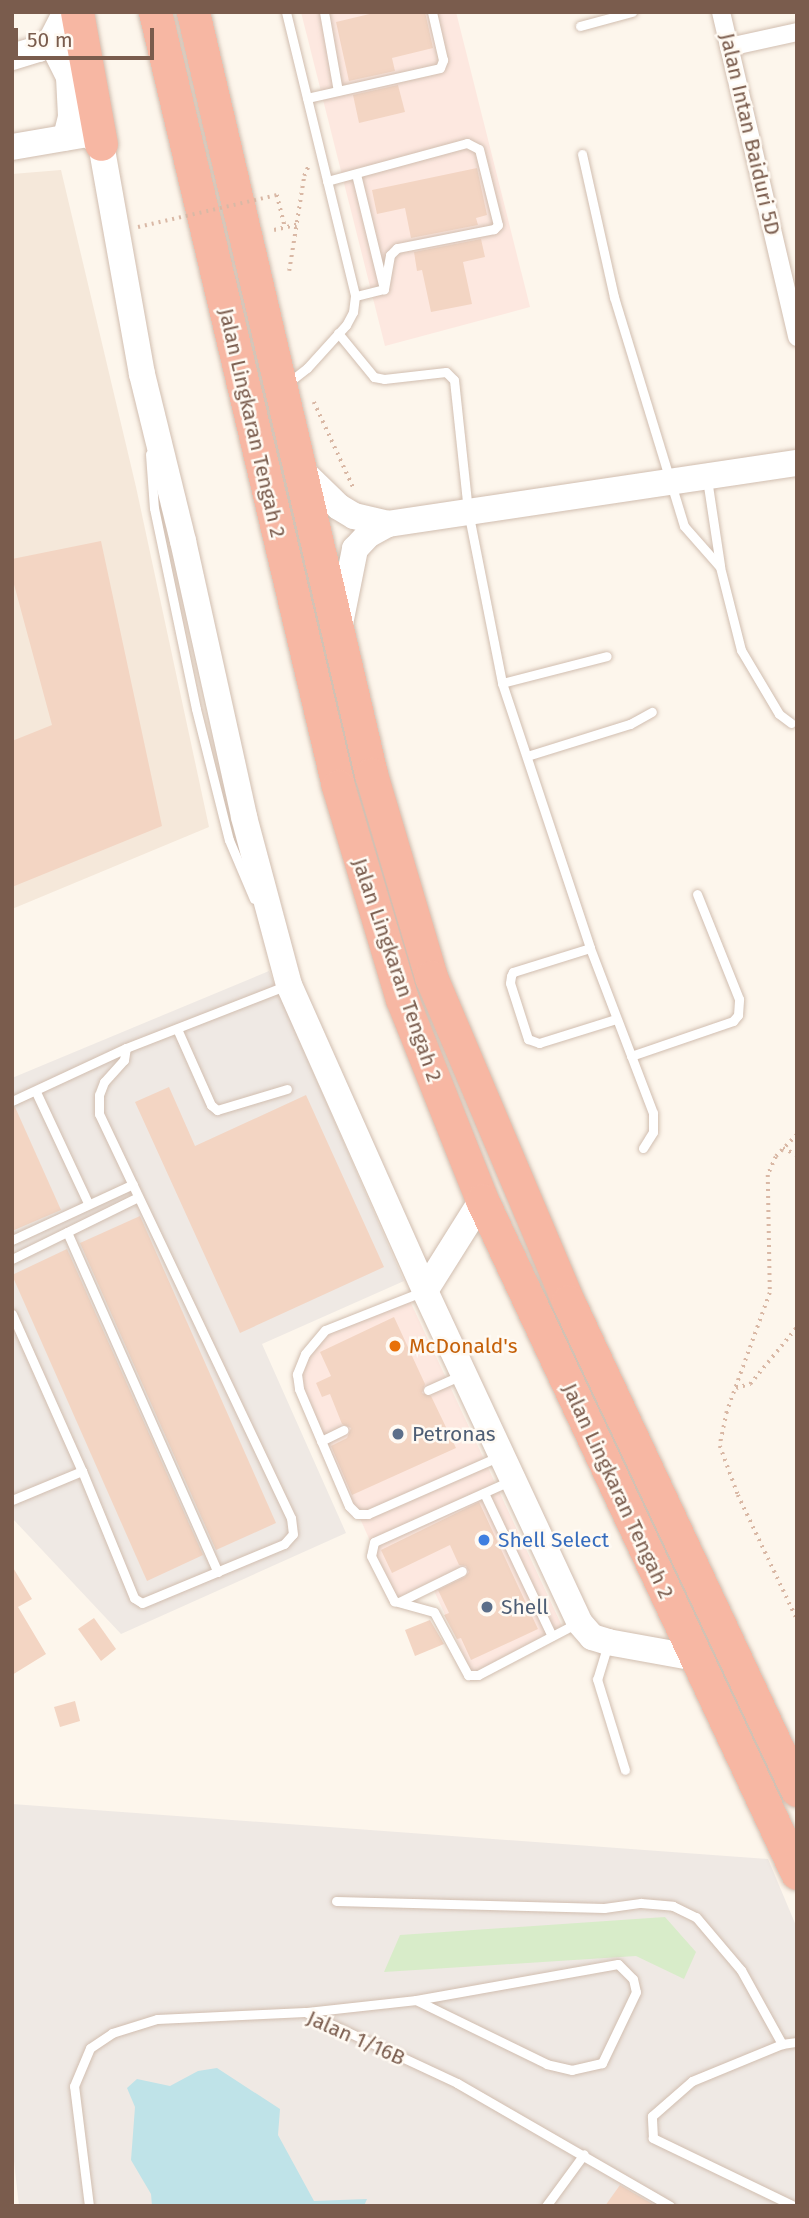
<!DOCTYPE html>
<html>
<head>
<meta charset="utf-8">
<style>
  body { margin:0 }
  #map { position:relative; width:809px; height:2218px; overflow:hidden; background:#fdf6ec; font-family:"Fira Sans",sans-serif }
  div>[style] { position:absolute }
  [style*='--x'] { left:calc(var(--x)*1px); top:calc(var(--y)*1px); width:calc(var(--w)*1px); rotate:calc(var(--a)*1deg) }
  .residential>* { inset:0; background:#f5e8da }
  .commercial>* { inset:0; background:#fde8e0 }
  .industrial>* { inset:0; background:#efe9e4 }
  .green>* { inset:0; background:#d8ecc9 }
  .water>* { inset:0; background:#bfe3e8 }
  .building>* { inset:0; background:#f3d5c3 }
  .path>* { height:3.5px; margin-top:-1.75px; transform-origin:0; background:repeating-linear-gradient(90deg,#d9b8a5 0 2px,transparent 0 7px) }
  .roads { filter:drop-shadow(0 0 2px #d1beb0) drop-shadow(0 0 2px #d1beb0) }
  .lane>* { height:9px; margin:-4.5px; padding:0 4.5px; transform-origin:4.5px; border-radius:4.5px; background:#fff }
  .street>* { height:18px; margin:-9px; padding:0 9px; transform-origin:9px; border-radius:9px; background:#fff }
  .secondary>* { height:26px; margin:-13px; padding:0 13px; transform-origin:13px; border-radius:13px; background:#fff }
  .highway>* { height:33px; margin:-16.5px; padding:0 16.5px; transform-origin:16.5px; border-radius:16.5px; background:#f7b7a3 }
  .path-bridge>* { height:3.5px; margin-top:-1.75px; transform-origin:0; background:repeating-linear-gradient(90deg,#d9b8a5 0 2px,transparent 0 7px) }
  .dots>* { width:19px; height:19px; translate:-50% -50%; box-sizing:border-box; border:4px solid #fffaf3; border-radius:50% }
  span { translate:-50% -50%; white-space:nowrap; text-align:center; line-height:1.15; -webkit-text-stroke:5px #fffaf3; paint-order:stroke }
  .street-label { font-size:21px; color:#7a5c4d }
  .food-label { font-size:21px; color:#c56008 }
  .left { translate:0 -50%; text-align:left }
  .service-label { font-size:21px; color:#4e5e75 }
  .shop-label { font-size:21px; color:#366cbe }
  .frame { position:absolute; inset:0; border:14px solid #7a5c4d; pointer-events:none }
  .scale { position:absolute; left:14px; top:28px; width:140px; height:32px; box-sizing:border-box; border:4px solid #7a5c4d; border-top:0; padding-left:9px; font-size:21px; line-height:24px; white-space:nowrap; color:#7a5c4d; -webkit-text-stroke:5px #fffaf3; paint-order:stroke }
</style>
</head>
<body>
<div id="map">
  <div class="residential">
    <div style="clip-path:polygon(61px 170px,136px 487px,209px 827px,12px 909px,12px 174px)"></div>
  </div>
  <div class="commercial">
    <div style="clip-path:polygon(301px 12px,456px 12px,530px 307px,385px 346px)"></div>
    <div style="clip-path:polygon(410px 1301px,562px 1626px,477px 1671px,471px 1671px,430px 1582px,399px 1597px,394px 1595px,303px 1390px,302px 1375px,309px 1357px,327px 1334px)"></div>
  </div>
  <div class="industrial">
    <div style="clip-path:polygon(269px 971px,404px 1281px,262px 1344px,346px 1533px,121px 1634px,12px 1518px,12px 1078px)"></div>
    <div style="clip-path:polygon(12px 1804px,768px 1859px,797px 1928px,797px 2206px,19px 2206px,12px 2144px)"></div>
  </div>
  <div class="green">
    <div style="clip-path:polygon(665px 1917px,696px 1952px,684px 1979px,636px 1956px,384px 1972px,400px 1935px)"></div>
  </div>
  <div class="water">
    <div style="clip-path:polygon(217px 2068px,280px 2109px,278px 2135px,314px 2201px,367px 2199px,364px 2206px,152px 2206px,151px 2194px,131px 2160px,135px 2107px,127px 2088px,137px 2079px,170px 2086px,198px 2071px)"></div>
  </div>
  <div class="building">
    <div style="clip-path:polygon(378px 12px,425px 12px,433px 48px,392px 58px,395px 71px,349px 81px,336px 22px)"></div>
    <div style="clip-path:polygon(398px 85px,405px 112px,359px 123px,353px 95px)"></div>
    <div style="clip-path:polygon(477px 168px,487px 215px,476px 218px,478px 225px,411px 238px,405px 208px,377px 214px,372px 190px)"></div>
    <div style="clip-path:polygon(481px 239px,485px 257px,463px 262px,472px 304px,431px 312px,422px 270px,417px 271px,414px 252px)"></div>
    <div style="clip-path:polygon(101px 541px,162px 826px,12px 887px,12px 741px,52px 725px,12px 577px,12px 559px)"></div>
    <div style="clip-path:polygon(169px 1087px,195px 1146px,306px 1095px,384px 1267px,240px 1333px,135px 1102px)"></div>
    <div style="clip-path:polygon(15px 1107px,61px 1210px,12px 1231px,12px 1108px)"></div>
    <div style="clip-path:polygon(140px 1216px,276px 1523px,216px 1550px,80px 1243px)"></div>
    <div style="clip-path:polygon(67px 1249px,203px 1555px,147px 1581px,12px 1275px)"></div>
    <div style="clip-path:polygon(394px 1317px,425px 1384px,422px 1393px,431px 1396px,456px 1448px,352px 1495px,331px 1446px,347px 1438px,351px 1428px,342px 1424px,330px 1394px,322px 1397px,316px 1383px,331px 1376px,320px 1352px)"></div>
    <div style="clip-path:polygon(479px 1502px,538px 1629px,471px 1660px,461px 1638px,457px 1639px,444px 1615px,449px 1613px,438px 1590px,465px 1577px,469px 1572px,466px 1566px,459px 1565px,450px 1545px,392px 1573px,381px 1550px)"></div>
    <div style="clip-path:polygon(12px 1566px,32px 1599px,18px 1607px,46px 1654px,12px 1675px)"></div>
    <div style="clip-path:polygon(94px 1618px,116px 1649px,101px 1661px,78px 1629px)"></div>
    <div style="clip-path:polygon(430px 1620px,444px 1644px,415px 1656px,405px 1630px)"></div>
    <div style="clip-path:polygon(75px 1701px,80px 1721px,60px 1727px,54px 1707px)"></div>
    <div style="clip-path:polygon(620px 2185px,656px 2206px,605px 2206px)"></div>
  </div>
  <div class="path">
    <div style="--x:277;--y:195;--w:33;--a:76"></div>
    <div style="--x:274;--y:230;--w:23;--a:-13"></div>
    <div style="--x:289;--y:271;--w:96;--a:-81"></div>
    <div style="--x:304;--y:176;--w:12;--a:-66"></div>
    <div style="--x:314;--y:402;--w:96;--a:65.3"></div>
    <div style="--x:797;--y:1135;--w:30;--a:134"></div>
    <div style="--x:776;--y:1157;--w:20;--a:114"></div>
    <div style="--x:768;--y:1175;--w:118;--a:89"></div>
    <div style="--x:770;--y:1293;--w:127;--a:109.9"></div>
    <div style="--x:727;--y:1412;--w:35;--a:102"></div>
    <div style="--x:720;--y:1446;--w:52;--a:69.8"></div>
    <div style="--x:738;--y:1495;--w:137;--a:64.6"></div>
    <div style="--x:783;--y:1148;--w:16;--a:27"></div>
    <div style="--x:736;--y:1388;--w:15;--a:-16"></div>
    <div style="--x:750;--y:1384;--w:74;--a:-50.5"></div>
  </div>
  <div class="roads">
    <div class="lane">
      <div style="--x:286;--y:12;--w:292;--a:76.3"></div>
      <div style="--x:355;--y:296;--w:16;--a:97"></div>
      <div style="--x:353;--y:312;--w:15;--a:118"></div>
      <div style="--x:346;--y:325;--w:58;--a:132.2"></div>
      <div style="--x:307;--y:368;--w:24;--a:142"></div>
      <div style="--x:324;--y:12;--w:80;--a:80"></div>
      <div style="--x:580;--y:26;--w:54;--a:-15.1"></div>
      <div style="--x:307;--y:98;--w:136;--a:-12.7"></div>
      <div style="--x:440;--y:68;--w:9;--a:-69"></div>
      <div style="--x:443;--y:60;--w:49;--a:-102.9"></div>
      <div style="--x:582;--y:154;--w:147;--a:77.4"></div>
      <div style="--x:614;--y:297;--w:239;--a:73"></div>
      <div style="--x:684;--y:526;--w:55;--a:48.7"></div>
      <div style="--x:720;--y:567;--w:86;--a:75.8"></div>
      <div style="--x:741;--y:650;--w:74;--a:59.3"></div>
      <div style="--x:779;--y:714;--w:15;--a:37"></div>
      <div style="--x:356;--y:174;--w:118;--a:76.3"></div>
      <div style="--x:327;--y:181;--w:145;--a:-15.2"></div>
      <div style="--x:467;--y:143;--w:13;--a:27"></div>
      <div style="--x:479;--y:149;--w:78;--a:76"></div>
      <div style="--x:498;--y:225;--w:6;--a:135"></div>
      <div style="--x:494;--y:229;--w:99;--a:168.9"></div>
      <div style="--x:397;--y:248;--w:10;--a:135"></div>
      <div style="--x:390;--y:255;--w:35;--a:100"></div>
      <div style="--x:384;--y:289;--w:30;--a:166"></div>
      <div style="--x:338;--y:333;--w:57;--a:50.7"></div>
      <div style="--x:374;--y:377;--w:10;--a:11"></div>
      <div style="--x:384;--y:379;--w:62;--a:-6.4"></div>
      <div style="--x:446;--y:372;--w:11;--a:45"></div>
      <div style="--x:454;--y:380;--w:132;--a:83.9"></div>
      <div style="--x:468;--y:511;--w:175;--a:78.8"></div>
      <div style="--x:502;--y:683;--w:279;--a:71.6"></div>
      <div style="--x:590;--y:948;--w:177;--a:69.1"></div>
      <div style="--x:653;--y:1113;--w:19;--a:90"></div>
      <div style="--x:653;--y:1132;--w:19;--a:122"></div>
      <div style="--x:150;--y:454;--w:54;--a:85.8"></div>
      <div style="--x:154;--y:508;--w:205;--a:78.2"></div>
      <div style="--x:196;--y:709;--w:135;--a:75.9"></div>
      <div style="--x:229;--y:840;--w:64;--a:67"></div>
      <div style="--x:707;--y:479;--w:87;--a:81.4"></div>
      <div style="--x:502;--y:683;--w:108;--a:-14.4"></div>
      <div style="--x:527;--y:756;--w:108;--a:-17.3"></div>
      <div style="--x:630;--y:724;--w:25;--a:-29"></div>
      <div style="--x:590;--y:948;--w:81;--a:162.7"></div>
      <div style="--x:513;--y:972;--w:4;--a:117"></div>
      <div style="--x:511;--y:976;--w:7;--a:98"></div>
      <div style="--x:510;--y:983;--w:59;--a:72.2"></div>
      <div style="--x:528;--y:1039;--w:12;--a:20"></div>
      <div style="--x:539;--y:1043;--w:81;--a:-17.3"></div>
      <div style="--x:178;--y:1031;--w:81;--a:66"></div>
      <div style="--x:211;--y:1105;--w:8;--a:40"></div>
      <div style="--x:217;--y:1110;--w:73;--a:-16.7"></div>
      <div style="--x:631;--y:1056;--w:108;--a:-18.9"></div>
      <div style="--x:733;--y:1021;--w:8;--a:-50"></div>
      <div style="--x:738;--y:1015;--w:16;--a:-86"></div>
      <div style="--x:739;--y:999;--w:113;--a:-111.8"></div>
      <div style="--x:36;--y:1092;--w:123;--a:64.9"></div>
      <div style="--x:12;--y:1101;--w:126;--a:-24.9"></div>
      <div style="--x:126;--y:1048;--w:174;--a:-21.3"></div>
      <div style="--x:67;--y:1232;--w:372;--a:66.1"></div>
      <div style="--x:12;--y:1240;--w:133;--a:-24.8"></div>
      <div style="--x:12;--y:1259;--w:140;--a:-26.2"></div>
      <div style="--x:424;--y:1291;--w:106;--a:158.5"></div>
      <div style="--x:325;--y:1330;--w:31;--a:130"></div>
      <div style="--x:305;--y:1354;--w:22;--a:112"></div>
      <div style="--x:297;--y:1374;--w:15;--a:82"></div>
      <div style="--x:299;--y:1389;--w:127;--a:66.9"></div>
      <div style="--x:349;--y:1506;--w:11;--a:45"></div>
      <div style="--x:357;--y:1514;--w:11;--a:0"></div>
      <div style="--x:368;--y:1514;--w:142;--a:-23.7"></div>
      <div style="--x:12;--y:1314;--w:172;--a:66"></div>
      <div style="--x:428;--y:1390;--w:36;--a:-24"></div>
      <div style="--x:321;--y:1441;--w:25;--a:-26"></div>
      <div style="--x:512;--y:1480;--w:151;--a:155.8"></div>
      <div style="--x:374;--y:1542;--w:14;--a:102"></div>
      <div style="--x:371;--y:1556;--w:51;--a:62.9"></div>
      <div style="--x:394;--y:1601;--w:41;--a:15.4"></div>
      <div style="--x:434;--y:1612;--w:72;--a:61.6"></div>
      <div style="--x:468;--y:1675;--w:10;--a:0"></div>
      <div style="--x:478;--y:1675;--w:112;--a:-27.7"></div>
      <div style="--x:484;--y:1493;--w:158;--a:64.6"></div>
      <div style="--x:12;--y:1500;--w:76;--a:-22.5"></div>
      <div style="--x:82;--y:1471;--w:137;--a:67.7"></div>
      <div style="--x:134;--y:1598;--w:9;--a:32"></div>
      <div style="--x:142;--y:1603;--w:154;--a:-22.6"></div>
      <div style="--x:284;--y:1544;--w:13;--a:-48"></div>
      <div style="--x:293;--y:1534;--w:16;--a:-97"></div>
      <div style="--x:291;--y:1518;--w:447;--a:-115.4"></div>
      <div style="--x:99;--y:1114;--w:19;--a:-90"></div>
      <div style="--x:99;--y:1095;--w:14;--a:-69"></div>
      <div style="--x:104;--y:1082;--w:30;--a:-48"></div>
      <div style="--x:124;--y:1060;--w:12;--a:-81"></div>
      <div style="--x:399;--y:1602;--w:70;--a:-26.2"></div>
      <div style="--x:608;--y:1644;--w:37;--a:107"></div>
      <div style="--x:597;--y:1679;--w:95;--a:72.9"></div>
      <div style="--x:336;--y:1901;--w:268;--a:1.5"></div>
      <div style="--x:604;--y:1908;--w:37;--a:-8"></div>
      <div style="--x:641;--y:1903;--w:32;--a:5"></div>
      <div style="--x:673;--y:1906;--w:25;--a:26"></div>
      <div style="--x:696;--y:1917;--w:70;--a:49.7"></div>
      <div style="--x:741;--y:1970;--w:85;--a:61"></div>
      <div style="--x:307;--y:2012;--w:110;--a:-6.3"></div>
      <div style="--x:416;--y:2000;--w:205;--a:-10.1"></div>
      <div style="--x:618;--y:1964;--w:21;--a:45"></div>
      <div style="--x:633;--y:1979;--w:13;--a:77"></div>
      <div style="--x:636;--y:1992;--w:79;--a:115.6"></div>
      <div style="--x:602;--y:2063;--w:31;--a:167"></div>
      <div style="--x:572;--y:2070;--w:26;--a:-167"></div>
      <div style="--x:547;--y:2064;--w:146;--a:-154"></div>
      <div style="--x:89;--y:2206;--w:121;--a:-97.1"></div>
      <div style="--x:74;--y:2086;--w:41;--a:-67.2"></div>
      <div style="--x:90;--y:2048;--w:27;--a:-34"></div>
      <div style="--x:112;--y:2033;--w:47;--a:-17.3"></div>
      <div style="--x:157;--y:2019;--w:148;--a:-2.7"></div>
      <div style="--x:305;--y:2012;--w:168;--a:25"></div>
      <div style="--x:457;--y:2083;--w:246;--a:30"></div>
      <div style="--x:546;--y:2206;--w:64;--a:-53.8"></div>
      <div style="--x:794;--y:2206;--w:157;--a:-154.3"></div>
      <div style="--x:653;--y:2138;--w:22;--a:-93"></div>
      <div style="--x:652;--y:2116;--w:53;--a:-41.2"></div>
      <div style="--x:692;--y:2081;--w:97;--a:-22.3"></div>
      <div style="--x:782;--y:2044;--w:15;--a:-8"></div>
    </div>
    <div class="street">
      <div style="--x:721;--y:12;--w:334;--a:76.8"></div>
      <div style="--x:729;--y:47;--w:70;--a:-12.4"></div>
    </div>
    <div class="secondary">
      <div style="--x:51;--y:41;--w:40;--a:63.4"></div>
      <div style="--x:69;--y:77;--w:40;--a:87.1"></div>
      <div style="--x:71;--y:117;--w:21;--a:104"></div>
      <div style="--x:12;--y:57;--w:28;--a:-17"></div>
      <div style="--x:39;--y:49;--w:14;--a:-34"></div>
      <div style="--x:51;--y:41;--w:33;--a:-63"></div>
      <div style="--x:12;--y:147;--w:77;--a:-9.7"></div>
      <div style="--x:88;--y:134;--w:16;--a:38"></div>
      <div style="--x:101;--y:144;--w:234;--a:79.9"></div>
      <div style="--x:142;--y:374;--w:172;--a:76.2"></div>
      <div style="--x:183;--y:541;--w:283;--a:77.5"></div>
      <div style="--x:244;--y:817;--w:174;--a:75"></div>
      <div style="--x:289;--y:985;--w:335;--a:66"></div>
      <div style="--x:299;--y:468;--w:56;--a:44.3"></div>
      <div style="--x:339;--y:507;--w:17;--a:31"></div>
      <div style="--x:354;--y:516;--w:35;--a:13"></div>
      <div style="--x:339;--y:629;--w:82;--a:-78.7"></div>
      <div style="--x:355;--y:549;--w:19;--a:-47"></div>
      <div style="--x:368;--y:535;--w:23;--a:-29"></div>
      <div style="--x:388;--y:524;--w:414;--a:-8.5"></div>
      <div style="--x:482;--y:1200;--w:107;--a:122.1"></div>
      <div style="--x:425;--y:1291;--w:365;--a:65"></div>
      <div style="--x:579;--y:1622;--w:20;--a:49"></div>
      <div style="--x:592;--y:1637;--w:17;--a:17"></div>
      <div style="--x:608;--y:1642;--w:89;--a:10.3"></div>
    </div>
    <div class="highway">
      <div style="--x:77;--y:12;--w:134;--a:79.7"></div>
      <div style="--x:155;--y:12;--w:795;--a:76.7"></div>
      <div style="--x:338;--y:786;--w:222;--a:73.3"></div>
      <div style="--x:402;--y:999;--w:216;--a:68.3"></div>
      <div style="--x:482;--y:1200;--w:743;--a:64.92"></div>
      <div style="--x:193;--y:12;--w:783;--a:76.85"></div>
      <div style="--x:371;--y:774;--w:212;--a:73.5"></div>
      <div style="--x:431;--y:977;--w:352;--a:67.1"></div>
      <div style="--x:568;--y:1301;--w:540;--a:64.91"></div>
    </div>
  </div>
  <div class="path-bridge">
    <div style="--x:138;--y:227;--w:143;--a:-13"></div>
  </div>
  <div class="dots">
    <div style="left:395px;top:1346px;background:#e8710a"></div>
    <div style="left:398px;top:1434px;background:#5c6f8a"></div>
    <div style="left:484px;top:1540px;background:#3f7fe0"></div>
    <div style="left:487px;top:1607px;background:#5c6f8a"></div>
  </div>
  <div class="street-label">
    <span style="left:750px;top:134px;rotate:77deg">Jalan Intan Baiduri 5D</span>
    <span style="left:252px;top:423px;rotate:77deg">Jalan Lingkaran Tengah 2</span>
    <span style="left:397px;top:970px;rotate:71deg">Jalan Lingkaran Tengah 2</span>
    <span style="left:618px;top:1491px;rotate:65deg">Jalan Lingkaran Tengah 2</span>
    <span style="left:356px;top:2038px;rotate:24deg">Jalan 1/16B</span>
  </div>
  <div class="food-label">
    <span class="left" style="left:409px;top:1346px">McDonald's</span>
  </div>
  <div class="service-label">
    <span class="left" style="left:412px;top:1434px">Petronas</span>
    <span class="left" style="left:501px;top:1607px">Shell</span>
  </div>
  <div class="shop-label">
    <span class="left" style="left:498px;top:1540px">Shell Select</span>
  </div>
  <div class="frame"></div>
  <div class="scale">50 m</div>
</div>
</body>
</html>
